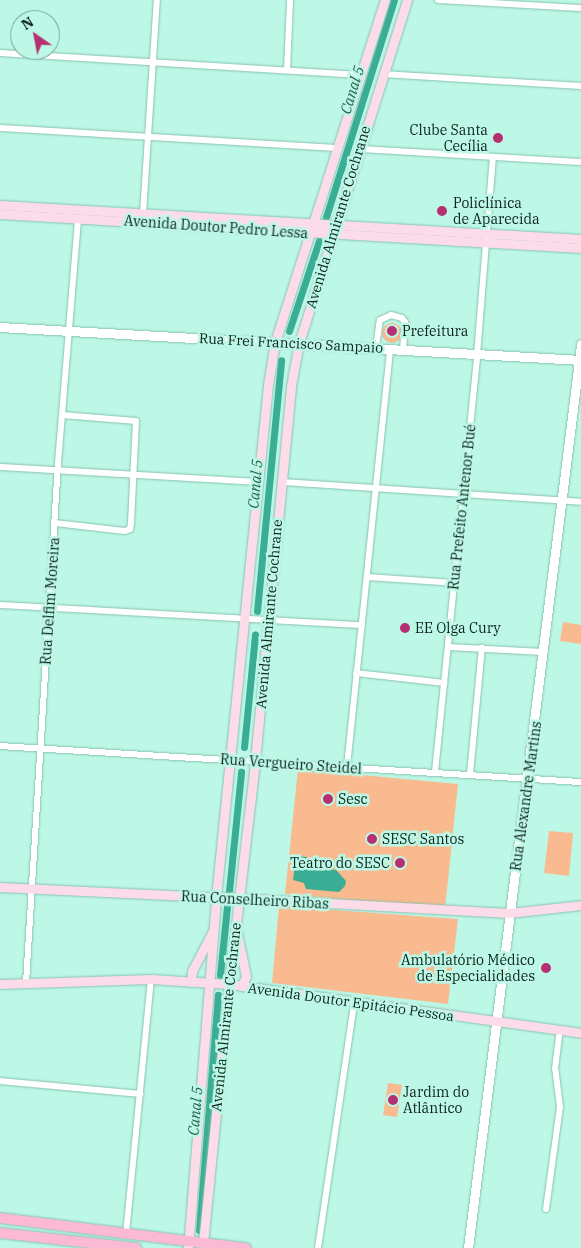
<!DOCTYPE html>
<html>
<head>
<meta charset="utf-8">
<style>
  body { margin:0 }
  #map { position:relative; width:581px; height:1248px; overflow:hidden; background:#bdf7e6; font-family:"IBM Plex Serif",serif }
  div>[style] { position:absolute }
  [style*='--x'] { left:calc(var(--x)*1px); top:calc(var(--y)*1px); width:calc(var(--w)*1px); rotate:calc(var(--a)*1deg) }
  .green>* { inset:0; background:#faba8f }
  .round { border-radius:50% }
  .water>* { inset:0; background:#39ae94 }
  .canal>* { height:7px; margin:-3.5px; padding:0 3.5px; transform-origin:3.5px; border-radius:3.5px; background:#39ae94 }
  .roads { filter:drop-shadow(0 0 1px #89c2b2) drop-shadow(0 0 1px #89c2b2) }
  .minor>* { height:6px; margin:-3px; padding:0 3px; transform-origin:3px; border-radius:3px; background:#fff }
  .tertiary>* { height:9px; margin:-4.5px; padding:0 4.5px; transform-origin:4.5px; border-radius:4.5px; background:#fff }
  .secondary>* { height:9px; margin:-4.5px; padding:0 4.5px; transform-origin:4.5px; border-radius:4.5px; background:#fddcea }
  .primary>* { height:10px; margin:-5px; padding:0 5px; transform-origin:5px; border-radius:5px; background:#fbb9d4 }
  .dots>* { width:14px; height:14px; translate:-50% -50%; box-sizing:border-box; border:2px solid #bdf7e6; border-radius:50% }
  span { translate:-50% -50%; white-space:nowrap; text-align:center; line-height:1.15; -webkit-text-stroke:5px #bdf7e6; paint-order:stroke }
  .poi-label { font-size:14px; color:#0c231d }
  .right { translate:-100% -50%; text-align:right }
  .left { translate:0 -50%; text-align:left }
  .street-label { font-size:14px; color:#0c231d }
  .water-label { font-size:15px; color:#256253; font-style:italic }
  .north { position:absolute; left:10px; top:10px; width:50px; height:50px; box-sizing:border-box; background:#bdf7e6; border:1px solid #76a296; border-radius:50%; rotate:327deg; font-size:14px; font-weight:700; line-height:20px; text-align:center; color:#0c231d }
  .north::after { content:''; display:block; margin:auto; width:18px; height:22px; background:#b52f71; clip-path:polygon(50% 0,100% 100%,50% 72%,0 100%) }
</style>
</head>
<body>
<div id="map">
  <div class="green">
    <div class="round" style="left:382px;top:323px;width:20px;height:20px"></div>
    <div style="clip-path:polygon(563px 622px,581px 625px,581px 644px,560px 641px)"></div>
    <div style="clip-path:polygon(298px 769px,458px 784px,445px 909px,285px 894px)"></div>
    <div style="clip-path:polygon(549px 831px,573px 833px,569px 876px,544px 873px)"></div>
    <div style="clip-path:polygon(279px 906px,458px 919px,448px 1004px,272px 983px)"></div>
    <div style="clip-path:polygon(388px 1083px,402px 1085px,397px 1117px,383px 1115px)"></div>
  </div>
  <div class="water">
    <div style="clip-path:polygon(296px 856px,307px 857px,306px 866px,336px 870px,346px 881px,345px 886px,339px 892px,306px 889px,304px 883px,293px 880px)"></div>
  </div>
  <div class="canal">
    <div style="--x:326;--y:217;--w:227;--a:-72.6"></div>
    <div style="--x:289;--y:331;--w:95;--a:-71.6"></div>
    <div style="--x:257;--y:611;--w:252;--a:-84.5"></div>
    <div style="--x:244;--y:747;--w:113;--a:-84.4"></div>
    <div style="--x:229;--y:891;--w:120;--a:-84.2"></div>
    <div style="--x:220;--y:975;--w:69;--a:-84.2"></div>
    <div style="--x:199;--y:1230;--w:236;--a:-85.4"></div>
  </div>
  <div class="roads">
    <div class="minor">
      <div style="--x:438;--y:0;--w:143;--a:3.2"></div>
      <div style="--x:0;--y:53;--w:361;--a:3.5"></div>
      <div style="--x:287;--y:70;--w:70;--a:-87.5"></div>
      <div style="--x:383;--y:74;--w:198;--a:3.5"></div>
      <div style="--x:0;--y:128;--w:338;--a:3.4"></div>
      <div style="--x:360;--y:149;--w:221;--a:3.4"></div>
      <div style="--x:143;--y:214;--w:214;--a:-86.3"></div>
      <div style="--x:376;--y:347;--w:27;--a:-82"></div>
      <div style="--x:380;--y:320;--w:12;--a:-24"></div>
      <div style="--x:391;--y:315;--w:11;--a:15"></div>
      <div style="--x:402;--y:318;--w:5;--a:53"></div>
      <div style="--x:405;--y:322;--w:27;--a:94"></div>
      <div style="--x:0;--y:467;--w:260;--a:3.3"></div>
      <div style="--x:282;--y:482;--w:300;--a:3.8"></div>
      <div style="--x:55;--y:523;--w:70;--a:6.5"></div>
      <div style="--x:125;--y:531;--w:5;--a:-22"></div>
      <div style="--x:130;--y:529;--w:6;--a:-81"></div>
      <div style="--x:131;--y:523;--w:102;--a:-87.2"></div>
      <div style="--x:136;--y:421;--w:74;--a:-175.4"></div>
      <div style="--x:367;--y:577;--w:87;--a:3.9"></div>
      <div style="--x:0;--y:605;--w:362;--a:3.2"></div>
      <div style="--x:448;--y:647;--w:96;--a:3"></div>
      <div style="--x:356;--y:673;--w:89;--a:6.5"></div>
      <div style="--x:0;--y:746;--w:582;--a:3.55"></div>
      <div style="--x:347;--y:767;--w:421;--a:-84.1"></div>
      <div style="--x:435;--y:772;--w:419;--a:-84.2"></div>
      <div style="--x:477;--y:355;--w:199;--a:-85.4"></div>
      <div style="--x:470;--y:774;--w:127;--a:-84.6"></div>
      <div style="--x:26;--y:983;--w:521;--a:-86.48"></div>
      <div style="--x:58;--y:463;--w:245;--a:-85.3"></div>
      <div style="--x:0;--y:1081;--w:141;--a:5.3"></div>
      <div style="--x:546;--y:1209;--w:103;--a:-82.2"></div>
      <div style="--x:560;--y:1107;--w:38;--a:-97"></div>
      <div style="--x:555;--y:1069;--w:39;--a:-83"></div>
      <div style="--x:126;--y:1234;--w:256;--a:-84.4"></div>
      <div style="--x:318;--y:1248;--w:247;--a:-81.6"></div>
    </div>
    <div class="tertiary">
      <div style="--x:0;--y:327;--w:582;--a:3.25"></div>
      <div style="--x:216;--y:897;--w:23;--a:2"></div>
      <div style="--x:468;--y:1248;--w:911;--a:-82.87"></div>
    </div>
    <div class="secondary">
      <div style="--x:0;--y:205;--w:582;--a:3.35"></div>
      <div style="--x:0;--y:214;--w:582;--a:3.35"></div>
      <div style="--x:0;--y:887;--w:216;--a:2.7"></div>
      <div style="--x:239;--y:898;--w:270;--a:3.2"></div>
      <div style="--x:509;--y:913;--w:72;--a:-6.3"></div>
      <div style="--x:237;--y:933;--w:44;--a:78.2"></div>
      <div style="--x:246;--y:976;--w:11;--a:112"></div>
      <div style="--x:191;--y:982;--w:11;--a:-85"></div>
      <div style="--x:192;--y:971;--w:45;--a:-62.3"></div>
      <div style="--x:0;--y:984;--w:151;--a:-1.9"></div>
      <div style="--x:151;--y:979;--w:78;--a:3.7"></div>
      <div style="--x:229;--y:984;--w:355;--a:7.9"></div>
      <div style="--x:203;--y:1243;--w:260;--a:-84.3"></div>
      <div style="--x:229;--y:984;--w:225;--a:-83.3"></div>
      <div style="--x:255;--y:761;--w:377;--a:-84.5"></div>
      <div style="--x:291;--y:386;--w:44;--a:-79.5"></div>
      <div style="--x:299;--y:343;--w:360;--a:-72.5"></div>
      <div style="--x:188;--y:1248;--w:352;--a:-85.4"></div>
      <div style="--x:216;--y:897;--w:515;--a:-84.2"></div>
      <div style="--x:268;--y:385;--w:44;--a:-80.8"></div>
      <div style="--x:275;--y:342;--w:359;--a:-72.2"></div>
    </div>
    <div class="primary">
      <div style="--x:0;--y:1218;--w:248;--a:7"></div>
      <div style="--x:0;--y:1233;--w:137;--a:6.3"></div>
    </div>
  </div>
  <div class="dots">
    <div style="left:498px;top:138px;background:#b52f71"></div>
    <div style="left:442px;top:211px;background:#b52f71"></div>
    <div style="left:392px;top:331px;background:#b52f71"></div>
    <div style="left:405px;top:628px;background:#b52f71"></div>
    <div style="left:328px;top:799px;background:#b52f71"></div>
    <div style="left:372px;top:839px;background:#b52f71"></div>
    <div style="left:400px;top:863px;background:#b52f71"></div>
    <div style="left:546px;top:968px;background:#b52f71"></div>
    <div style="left:393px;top:1100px;background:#b52f71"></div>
  </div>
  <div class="poi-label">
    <span class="right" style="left:488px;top:138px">Clube Santa<br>Cecília</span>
    <span class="left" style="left:453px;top:211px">Policlínica<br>de Aparecida</span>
    <span class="left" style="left:402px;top:331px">Prefeitura</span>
    <span class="left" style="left:415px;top:628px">EE Olga Cury</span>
    <span class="left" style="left:338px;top:799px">Sesc</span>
    <span class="left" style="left:382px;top:839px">SESC Santos</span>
    <span class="right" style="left:390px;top:863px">Teatro do SESC</span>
    <span class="right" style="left:535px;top:968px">Ambulatório Médico<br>de Especialidades</span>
    <span class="left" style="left:403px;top:1100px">Jardim do<br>Atlântico</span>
  </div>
  <div class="street-label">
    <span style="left:338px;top:217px;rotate:-73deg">Avenida Almirante Cochrane</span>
    <span style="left:216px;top:227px;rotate:4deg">Avenida Doutor Pedro Lessa</span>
    <span style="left:291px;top:343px;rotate:3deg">Rua Frei Francisco Sampaio</span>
    <span style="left:462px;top:507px;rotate:-84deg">Rua Prefeito Antenor Bué</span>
    <span style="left:50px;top:601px;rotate:-86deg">Rua Delfim Moreira</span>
    <span style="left:269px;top:614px;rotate:-85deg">Avenida Almirante Cochrane</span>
    <span style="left:291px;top:764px;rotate:4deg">Rua Vergueiro Steidel</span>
    <span style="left:526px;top:796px;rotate:-82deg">Rua Alexandre Martins</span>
    <span style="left:255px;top:900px;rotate:3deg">Rua Conselheiro Ribas</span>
    <span style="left:351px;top:1002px;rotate:8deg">Avenida Doutor Epitácio Pessoa</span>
    <span style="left:226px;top:1017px;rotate:-84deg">Avenida Almirante Cochrane</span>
  </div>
  <div class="water-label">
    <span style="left:352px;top:90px;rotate:-73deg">Canal 5</span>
    <span style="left:255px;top:484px;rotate:-85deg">Canal 5</span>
    <span style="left:195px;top:1111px;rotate:-85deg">Canal 5</span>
  </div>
  <div class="north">N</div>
</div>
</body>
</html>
